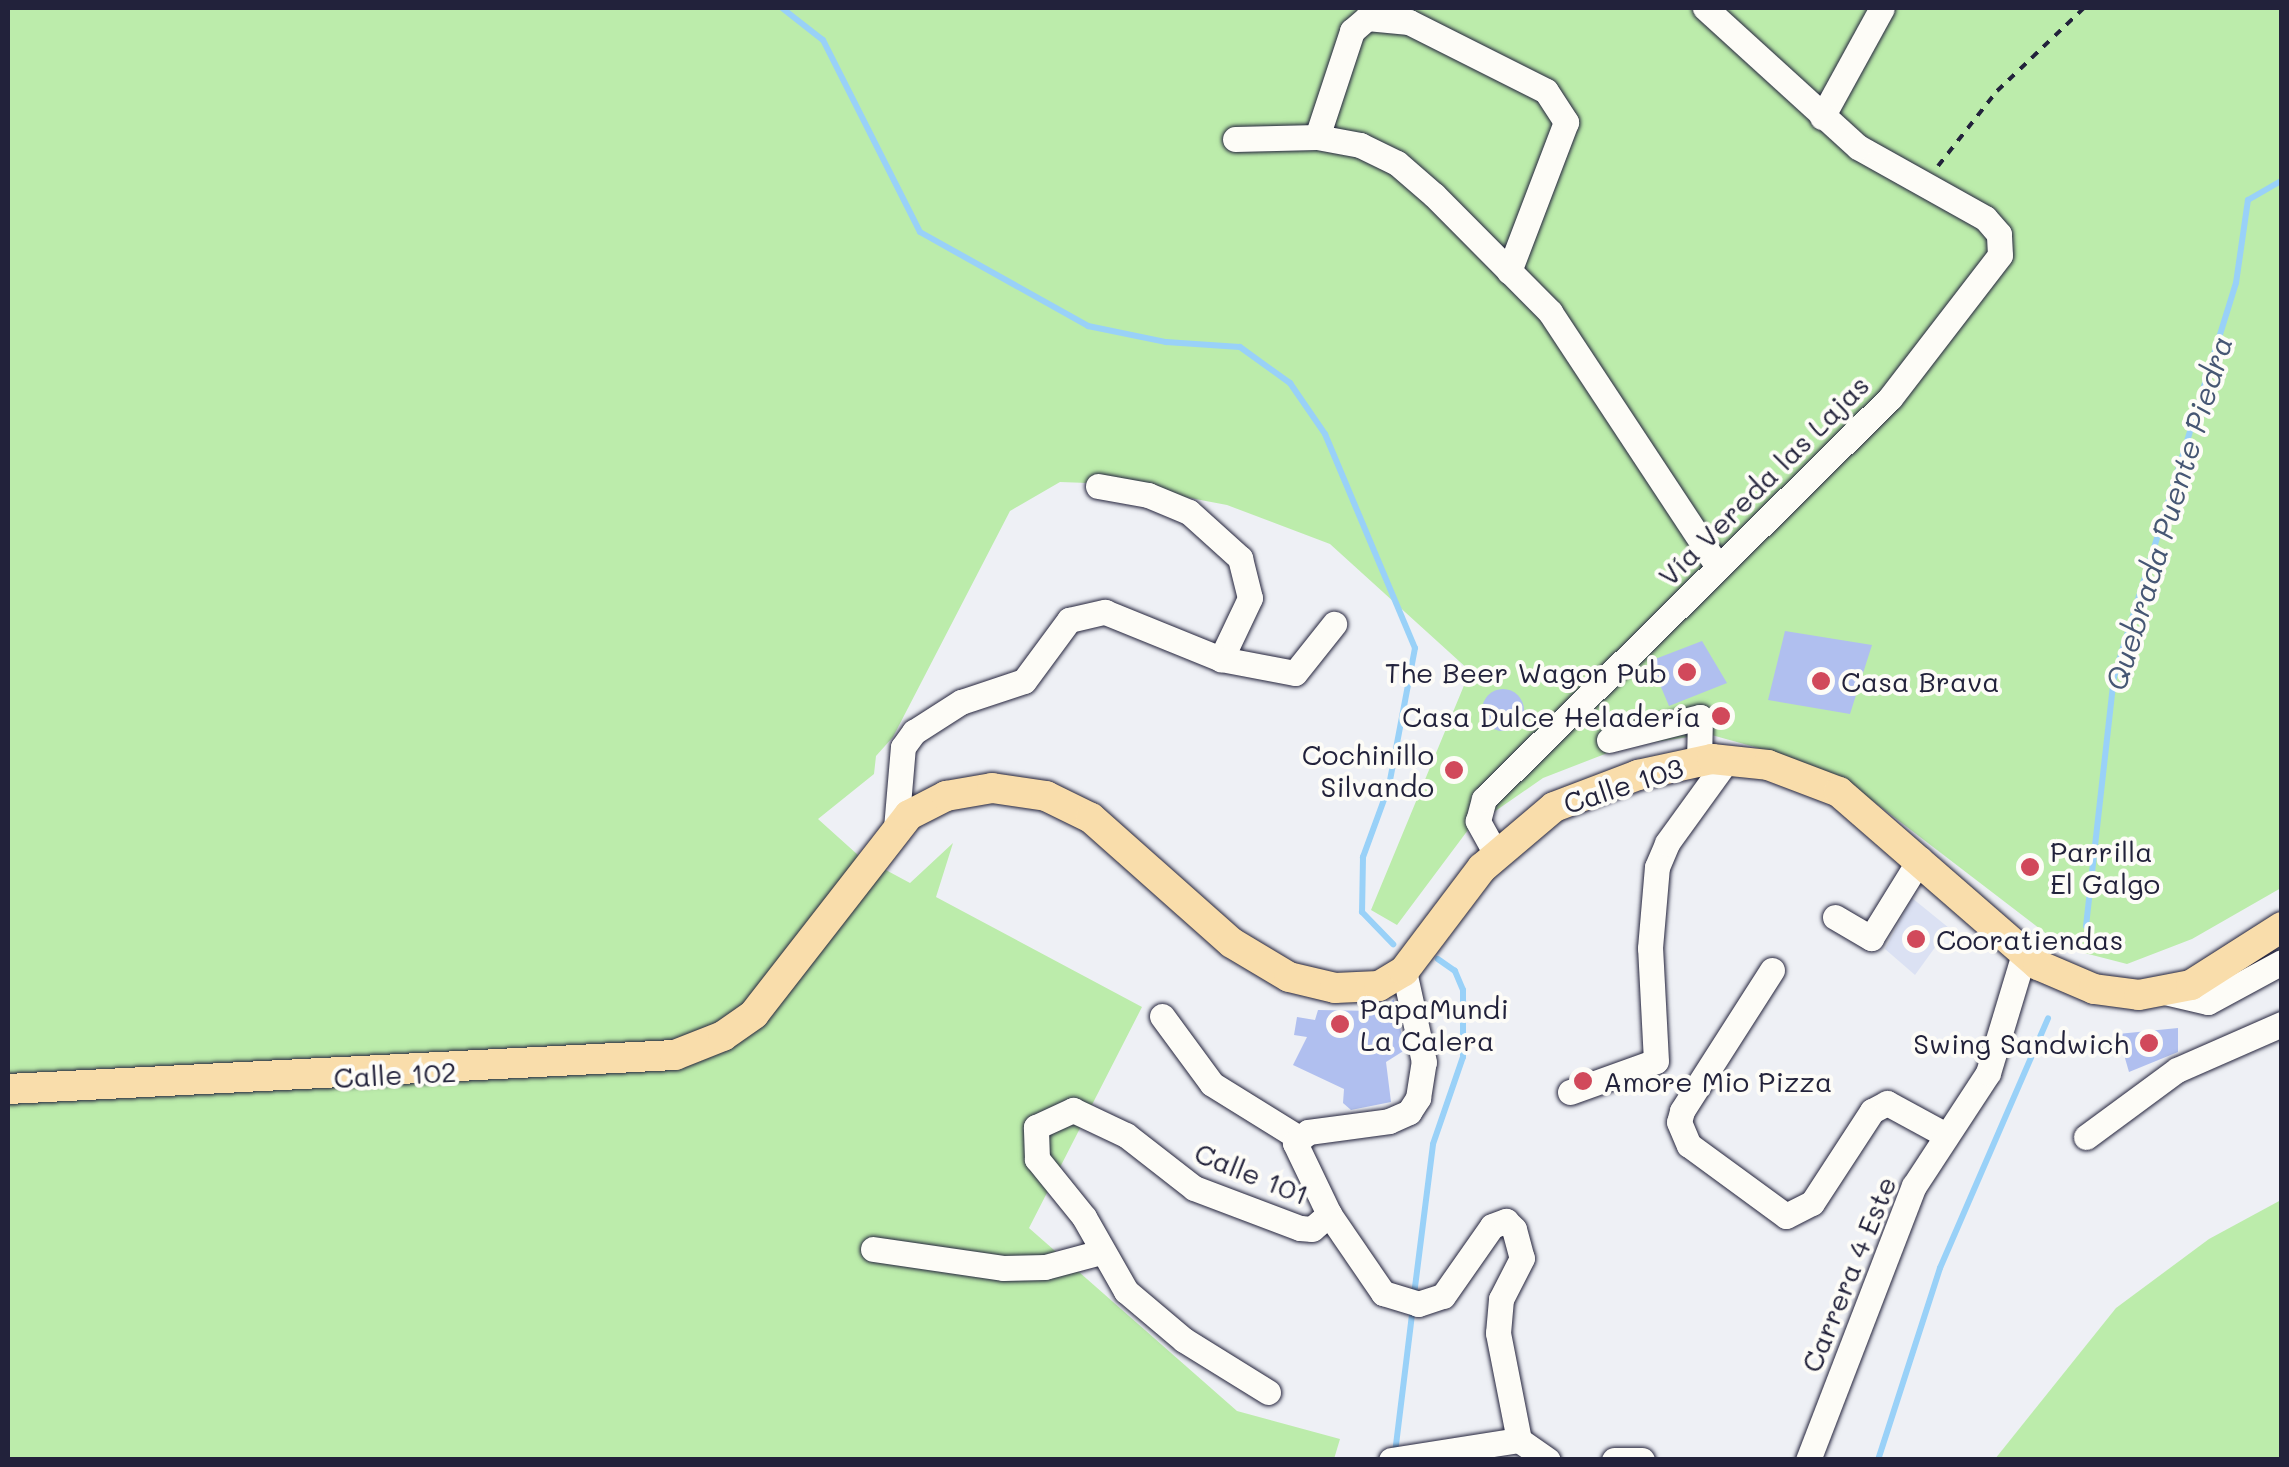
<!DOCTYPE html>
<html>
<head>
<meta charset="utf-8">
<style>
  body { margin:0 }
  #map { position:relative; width:2289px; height:1467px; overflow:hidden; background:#eef0f5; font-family:Mali,sans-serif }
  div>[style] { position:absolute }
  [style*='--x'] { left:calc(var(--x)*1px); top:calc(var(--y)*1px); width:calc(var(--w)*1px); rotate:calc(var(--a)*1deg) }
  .built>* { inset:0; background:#dbe1f3 }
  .green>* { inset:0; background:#bcecab }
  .stream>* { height:6px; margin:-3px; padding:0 3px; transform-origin:3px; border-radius:3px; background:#99d1f8 }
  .building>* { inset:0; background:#b0bfef }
  .round { border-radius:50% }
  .path>* { height:4px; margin-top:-2px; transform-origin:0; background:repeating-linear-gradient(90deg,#22223b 0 8px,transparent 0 16px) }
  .roads { filter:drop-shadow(0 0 2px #22223b) drop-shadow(0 0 2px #22223b) }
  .minor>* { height:25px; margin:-12.5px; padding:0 12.5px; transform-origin:12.5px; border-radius:12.5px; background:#fdfcf7 }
  .major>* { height:30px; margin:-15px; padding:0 15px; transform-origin:15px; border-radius:15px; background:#f9ddab }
  .dots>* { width:28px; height:28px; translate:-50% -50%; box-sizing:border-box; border:5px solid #fdfcf7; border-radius:50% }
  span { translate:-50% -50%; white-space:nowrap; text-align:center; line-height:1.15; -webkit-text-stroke:8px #fdfcf7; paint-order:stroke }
  .street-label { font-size:28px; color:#22223b }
  .poi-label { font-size:28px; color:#22223b }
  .right { translate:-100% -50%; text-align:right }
  .left { translate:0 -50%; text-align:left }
  .water-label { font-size:30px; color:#465774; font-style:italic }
  .frame { position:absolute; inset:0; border:10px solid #22223b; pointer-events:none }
</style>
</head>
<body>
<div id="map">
  <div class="built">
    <div style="clip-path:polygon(1912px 898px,1949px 928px,1915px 975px,1885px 949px)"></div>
  </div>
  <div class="green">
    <div style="clip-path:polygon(8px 8px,2281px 8px,2281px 888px,2192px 939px,2127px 964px,2065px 948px,1873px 801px,1780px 754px,1708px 734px,1623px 747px,1543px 778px,1468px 830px,1397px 925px,1371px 910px,1470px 671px,1330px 544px,1227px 505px,1116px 484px,1060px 482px,1010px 511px,893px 737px,876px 756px,874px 774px,818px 819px,858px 855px,910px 883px,953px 843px,936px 897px,1142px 1007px,1029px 1228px,1237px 1411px,1340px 1439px,1334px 1459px,8px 1460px)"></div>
    <div style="clip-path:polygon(2281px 1200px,2281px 1459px,1995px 1459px,2116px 1308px,2209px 1239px)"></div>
  </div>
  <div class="stream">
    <div style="--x:782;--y:8;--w:52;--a:38"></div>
    <div style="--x:823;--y:40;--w:215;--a:63.2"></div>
    <div style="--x:920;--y:232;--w:193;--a:29.2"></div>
    <div style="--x:1088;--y:326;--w:80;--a:11.6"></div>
    <div style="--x:1166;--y:342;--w:74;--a:3.9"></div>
    <div style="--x:1240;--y:347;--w:62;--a:35.8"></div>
    <div style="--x:1290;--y:383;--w:62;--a:55.5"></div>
    <div style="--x:1325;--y:434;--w:232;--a:67.2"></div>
    <div style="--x:1415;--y:648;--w:140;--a:100.7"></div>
    <div style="--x:1389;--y:786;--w:76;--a:110.1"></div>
    <div style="--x:1363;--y:857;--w:55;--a:91"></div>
    <div style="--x:1362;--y:912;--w:45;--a:45.9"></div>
    <div style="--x:2086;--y:926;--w:251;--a:-83.6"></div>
    <div style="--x:2114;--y:677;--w:412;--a:-72.8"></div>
    <div style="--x:2236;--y:283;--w:84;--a:-81.8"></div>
    <div style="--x:2248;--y:200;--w:39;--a:-30"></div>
    <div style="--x:1414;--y:1295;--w:152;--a:-82.8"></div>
    <div style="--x:1433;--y:1144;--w:92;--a:-71"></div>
    <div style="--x:1463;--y:1057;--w:67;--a:-90"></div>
    <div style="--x:1463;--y:990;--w:21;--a:-113"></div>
    <div style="--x:1455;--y:971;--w:21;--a:-145"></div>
    <div style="--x:1395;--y:1453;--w:147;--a:-83"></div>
    <div style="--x:1878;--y:1460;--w:202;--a:-72.1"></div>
    <div style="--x:1940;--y:1268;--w:272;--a:-66.6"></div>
  </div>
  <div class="building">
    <div style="clip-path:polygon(1785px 631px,1872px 645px,1850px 714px,1768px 700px)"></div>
    <div style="clip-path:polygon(1702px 641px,1727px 683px,1669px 706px,1650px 661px)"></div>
    <div class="round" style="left:1482px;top:689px;width:42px;height:42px"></div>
    <div style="clip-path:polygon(1394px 999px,1405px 1050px,1386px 1062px,1391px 1102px,1351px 1110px,1343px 1103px,1344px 1089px,1293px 1065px,1307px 1037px,1294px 1035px,1297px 1017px,1315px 1020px,1318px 1010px,1377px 1011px)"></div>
    <div style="clip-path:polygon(2178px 1028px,2178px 1052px,2129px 1072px,2118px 1034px)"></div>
  </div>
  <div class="path">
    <div style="--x:1938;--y:166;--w:95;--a:-51.8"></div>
    <div style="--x:1997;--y:91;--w:120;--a:-43.7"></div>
  </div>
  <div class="roads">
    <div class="minor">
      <div style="--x:1822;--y:117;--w:124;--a:-61.2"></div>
      <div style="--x:1317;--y:137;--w:112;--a:-71.7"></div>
      <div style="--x:1352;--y:31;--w:20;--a:-41"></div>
      <div style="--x:1367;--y:18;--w:42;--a:5.4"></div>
      <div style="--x:1409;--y:22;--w:153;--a:26.7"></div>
      <div style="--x:1546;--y:91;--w:37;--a:57"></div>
      <div style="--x:1566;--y:122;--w:160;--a:110.9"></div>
      <div style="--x:1235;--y:139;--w:82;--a:-1.4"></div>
      <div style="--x:1317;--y:137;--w:44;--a:10.5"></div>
      <div style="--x:1360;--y:145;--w:41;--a:25.9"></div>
      <div style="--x:1397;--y:163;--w:49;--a:40.9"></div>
      <div style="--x:1434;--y:195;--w:165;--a:45.2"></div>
      <div style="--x:1550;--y:312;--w:305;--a:56.6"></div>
      <div style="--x:1098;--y:486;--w:51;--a:10.2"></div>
      <div style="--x:1148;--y:495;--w:44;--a:22.5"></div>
      <div style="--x:1189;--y:512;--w:69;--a:42"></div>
      <div style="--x:1240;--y:558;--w:41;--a:76"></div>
      <div style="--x:1250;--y:598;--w:68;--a:115.4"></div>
      <div style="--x:1609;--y:740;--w:94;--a:-14.2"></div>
      <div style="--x:1700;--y:717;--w:44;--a:91.3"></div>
      <div style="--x:896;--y:828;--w:81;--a:-85.1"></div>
      <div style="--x:903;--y:747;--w:19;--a:-54"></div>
      <div style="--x:914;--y:732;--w:56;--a:-32.6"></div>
      <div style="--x:961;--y:702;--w:66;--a:-18.4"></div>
      <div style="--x:1024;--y:681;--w:76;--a:-53.6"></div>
      <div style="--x:1069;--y:620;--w:37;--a:-13"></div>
      <div style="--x:1105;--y:612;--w:125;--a:22.1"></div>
      <div style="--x:1221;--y:659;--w:75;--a:10.7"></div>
      <div style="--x:1295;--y:673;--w:63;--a:-51.5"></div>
      <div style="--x:1496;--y:854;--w:38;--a:-119"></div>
      <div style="--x:1478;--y:821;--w:23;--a:-75"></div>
      <div style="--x:1484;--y:799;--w:571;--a:-44.65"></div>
      <div style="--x:1890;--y:398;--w:180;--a:-52.4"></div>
      <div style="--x:2000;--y:255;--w:21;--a:-93"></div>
      <div style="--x:1999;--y:234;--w:21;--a:-131"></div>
      <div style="--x:1985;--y:218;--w:145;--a:-150.8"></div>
      <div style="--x:1858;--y:147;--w:207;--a:-137.7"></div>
      <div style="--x:1835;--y:917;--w:42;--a:30.3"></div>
      <div style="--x:1871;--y:938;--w:93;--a:-58.2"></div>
      <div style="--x:1772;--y:970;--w:167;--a:122.6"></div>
      <div style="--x:1682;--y:1111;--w:11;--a:105"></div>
      <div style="--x:1679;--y:1122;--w:25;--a:67"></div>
      <div style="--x:1689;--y:1145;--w:120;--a:36.2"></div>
      <div style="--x:1786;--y:1216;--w:29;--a:-27"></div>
      <div style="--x:1812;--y:1203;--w:110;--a:-56.9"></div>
      <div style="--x:1872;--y:1111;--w:17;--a:-28"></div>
      <div style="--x:1887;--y:1103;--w:67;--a:28.5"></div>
      <div style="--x:2165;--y:992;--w:44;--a:13.1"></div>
      <div style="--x:2208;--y:1002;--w:84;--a:-28.4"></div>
      <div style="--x:1162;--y:1016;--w:84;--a:53.7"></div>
      <div style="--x:1212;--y:1084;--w:102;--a:31.8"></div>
      <div style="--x:1570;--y:1092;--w:91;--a:-19.8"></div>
      <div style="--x:1656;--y:1061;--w:113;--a:-93"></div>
      <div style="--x:1650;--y:948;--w:81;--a:-85.1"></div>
      <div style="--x:1657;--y:867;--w:26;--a:-67"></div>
      <div style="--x:1667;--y:843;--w:102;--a:-54.1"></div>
      <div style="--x:2086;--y:1137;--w:113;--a:-36.4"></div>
      <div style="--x:2177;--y:1070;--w:115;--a:-23.7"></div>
      <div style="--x:1329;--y:1214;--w:96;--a:55.6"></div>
      <div style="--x:1383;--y:1293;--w:37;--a:17"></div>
      <div style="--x:1418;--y:1304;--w:26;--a:-18"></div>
      <div style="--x:1443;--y:1296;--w:85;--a:-55"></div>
      <div style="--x:1492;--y:1226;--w:15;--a:-20"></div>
      <div style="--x:1506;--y:1221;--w:11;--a:45"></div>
      <div style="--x:1514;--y:1229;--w:30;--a:75"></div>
      <div style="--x:1522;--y:1258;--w:46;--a:117.1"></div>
      <div style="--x:1501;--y:1299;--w:34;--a:95"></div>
      <div style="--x:1498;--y:1333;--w:109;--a:78.9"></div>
      <div style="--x:1329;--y:1214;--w:79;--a:-115.6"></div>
      <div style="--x:1295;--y:1143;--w:17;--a:-40"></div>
      <div style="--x:1308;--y:1132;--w:82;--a:-7.7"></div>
      <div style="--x:1389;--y:1121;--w:22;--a:-24"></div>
      <div style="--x:1409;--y:1112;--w:17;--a:-57"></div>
      <div style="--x:1418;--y:1098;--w:36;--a:-81"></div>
      <div style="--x:1424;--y:1062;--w:93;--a:-102.4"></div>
      <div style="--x:873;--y:1249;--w:131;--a:8.3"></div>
      <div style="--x:1003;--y:1268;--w:42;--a:-1.4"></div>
      <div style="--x:1045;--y:1267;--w:58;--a:-15"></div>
      <div style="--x:1268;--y:1392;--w:99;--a:-148.2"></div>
      <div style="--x:1184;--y:1340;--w:76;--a:-139.8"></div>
      <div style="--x:1126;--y:1291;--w:85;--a:-119.6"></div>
      <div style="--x:1084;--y:1217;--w:75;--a:-129"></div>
      <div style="--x:1037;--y:1159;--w:32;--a:-92"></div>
      <div style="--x:1036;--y:1127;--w:41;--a:-24.7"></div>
      <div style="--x:1073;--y:1110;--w:59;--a:25.3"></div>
      <div style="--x:1126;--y:1135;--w:86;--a:37.9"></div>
      <div style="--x:1194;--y:1188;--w:113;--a:20.7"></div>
      <div style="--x:1300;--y:1228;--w:12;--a:5"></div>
      <div style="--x:1312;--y:1229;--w:23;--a:-41"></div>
      <div style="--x:1391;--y:1460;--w:130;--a:-8.9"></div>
      <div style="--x:1519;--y:1440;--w:35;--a:35"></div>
      <div style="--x:1614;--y:1460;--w:28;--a:0"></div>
      <div style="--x:1808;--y:1460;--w:294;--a:-68.9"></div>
      <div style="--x:1914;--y:1186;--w:135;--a:-56.8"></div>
      <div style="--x:1988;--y:1073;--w:124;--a:-73.2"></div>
    </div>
    <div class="major">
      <div style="--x:8;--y:1089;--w:668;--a:-2.92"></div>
      <div style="--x:675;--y:1055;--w:52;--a:-21.6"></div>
      <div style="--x:723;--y:1036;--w:38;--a:-35"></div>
      <div style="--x:754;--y:1014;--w:252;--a:-52.1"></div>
      <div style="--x:909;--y:815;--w:42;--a:-27.2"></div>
      <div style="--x:946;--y:796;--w:47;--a:-9.9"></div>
      <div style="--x:992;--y:788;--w:55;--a:8.4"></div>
      <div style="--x:1046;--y:796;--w:50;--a:26.1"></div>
      <div style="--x:1091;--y:818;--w:188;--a:41.6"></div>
      <div style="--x:1232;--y:943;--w:66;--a:30.8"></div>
      <div style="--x:1289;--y:977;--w:47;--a:13.4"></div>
      <div style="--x:1335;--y:988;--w:44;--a:-2.6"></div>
      <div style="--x:1379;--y:986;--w:29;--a:-31"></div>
      <div style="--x:1404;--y:971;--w:129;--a:-52.9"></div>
      <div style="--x:1482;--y:868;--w:94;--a:-40.3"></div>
      <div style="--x:1554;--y:807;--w:90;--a:-20.9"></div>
      <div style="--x:1638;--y:775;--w:76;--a:-12.2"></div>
      <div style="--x:1712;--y:759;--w:56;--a:6.1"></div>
      <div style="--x:1768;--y:765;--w:76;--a:20.8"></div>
      <div style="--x:1839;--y:792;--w:264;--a:41"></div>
      <div style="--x:2038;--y:965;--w:61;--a:23.2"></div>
      <div style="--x:2094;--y:989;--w:45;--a:7.6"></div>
      <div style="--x:2139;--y:995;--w:53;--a:-10.9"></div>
      <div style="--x:2191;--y:985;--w:108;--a:-32.5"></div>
    </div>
  </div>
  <div class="dots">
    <div style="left:1687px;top:672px;background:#d1495b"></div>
    <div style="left:1821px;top:681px;background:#d1495b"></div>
    <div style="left:1721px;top:716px;background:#d1495b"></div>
    <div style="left:1454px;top:770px;background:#d1495b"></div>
    <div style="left:2030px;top:867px;background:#d1495b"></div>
    <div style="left:1916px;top:939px;background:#d1495b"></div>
    <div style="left:1340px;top:1024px;background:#d1495b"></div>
    <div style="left:2149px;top:1043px;background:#d1495b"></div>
    <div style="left:1583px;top:1081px;background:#d1495b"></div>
  </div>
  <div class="street-label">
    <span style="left:1763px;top:480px;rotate:-45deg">Vía Vereda las Lajas</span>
    <span style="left:1623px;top:785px;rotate:-18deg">Calle 103</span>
    <span style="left:395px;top:1074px;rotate:-3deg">Calle 102</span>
    <span style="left:1252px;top:1173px;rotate:22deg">Calle 101</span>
    <span style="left:1848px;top:1274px;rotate:-68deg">Carrera 4 Este</span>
  </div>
  <div class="poi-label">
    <span class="right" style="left:1667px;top:672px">The Beer Wagon Pub</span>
    <span class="left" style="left:1841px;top:681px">Casa Brava</span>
    <span class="right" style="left:1701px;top:716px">Casa Dulce Heladería</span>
    <span class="right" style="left:1434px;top:770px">Cochinillo<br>Silvando</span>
    <span class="left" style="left:2050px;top:867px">Parrilla<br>El Galgo</span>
    <span class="left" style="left:1936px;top:939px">Cooratiendas</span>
    <span class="left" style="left:1360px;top:1024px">PapaMundi<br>La Calera</span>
    <span class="right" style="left:2129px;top:1043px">Swing Sandwich</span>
    <span class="left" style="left:1603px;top:1081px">Amore Mio Pizza</span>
  </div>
  <div class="water-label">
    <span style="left:2168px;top:513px;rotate:-73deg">Quebrada Puente Piedra</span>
  </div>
  <div class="frame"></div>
</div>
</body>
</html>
